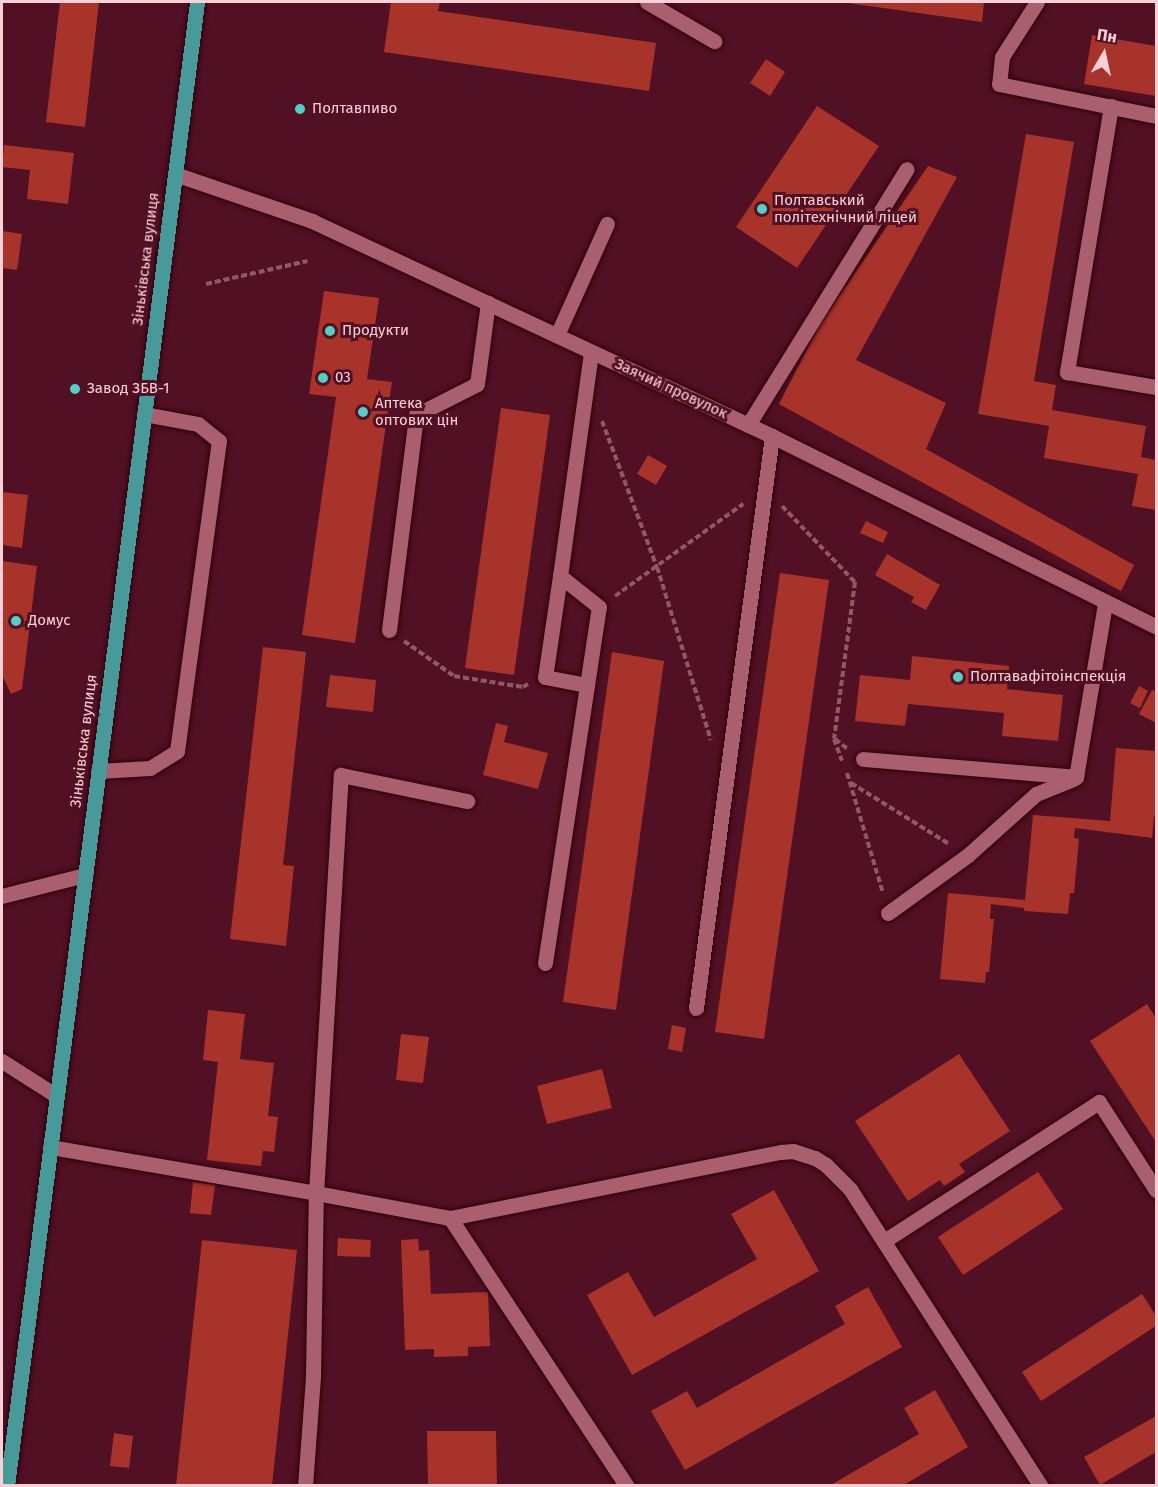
<!DOCTYPE html>
<html>
<head>
<meta charset="utf-8">
<style>
  body { margin:0 }
  #map { position:relative; width:1158px; height:1487px; overflow:hidden; background:#511023; font-family:"Fira Sans",sans-serif }
  div>[style] { position:absolute }
  [style*='--x'] { left:calc(var(--x)*1px); top:calc(var(--y)*1px); width:calc(var(--w)*1px); rotate:calc(var(--a)*1deg) }
  .building>* { inset:0; background:#a7332b }
  .path>* { height:4px; margin-top:-2px; transform-origin:0; background:repeating-linear-gradient(90deg,#915967 0 6px,transparent 0 9px) }
  .roads { filter:drop-shadow(0 0 2px #2f000e) drop-shadow(0 0 2px #2f000e) }
  .minor>* { height:15px; margin:-7.5px; padding:0 7.5px; transform-origin:7.5px; border-radius:7.5px; background:#a95f6d }
  .major>* { height:15px; margin:-7.5px; padding:0 7.5px; transform-origin:7.5px; border-radius:7.5px; background:#479a99 }
  .dots>* { width:16px; height:16px; translate:-50% -50%; box-sizing:border-box; border:3px solid #511023; border-radius:50% }
  span { translate:-50% -50%; white-space:nowrap; text-align:center; line-height:1.15; -webkit-text-stroke:6px #511023; paint-order:stroke }
  .poi-label { font-size:15px; color:#fad0d6 }
  .left { translate:0 -50%; text-align:left }
  .street-label { font-size:15px; color:#fad0d6 }
  .frame { position:absolute; inset:0; border:3px solid #fad0d6; pointer-events:none }
  .north { position:absolute; left:1074px; top:24px; width:60px; height:60px; -webkit-text-stroke:4px #511023; paint-order:stroke; rotate:9deg; font-size:16px; font-weight:700; line-height:24px; text-align:center; color:#fad0d6 }
  .north::after { content:''; display:block; margin:auto; width:21px; height:27px; background:#fad0d6; clip-path:polygon(50% 0,100% 100%,50% 72%,0 100%) }
</style>
</head>
<body>
<div id="map">
  <div class="building">
    <div style="clip-path:polygon(60px 2px,99px 2px,85px 127px,46px 122px)"></div>
    <div style="clip-path:polygon(391px 2px,440px 2px,438px 11px,656px 43px,649px 91px,384px 52px)"></div>
    <div style="clip-path:polygon(841px 2px,984px 2px,982px 22px)"></div>
    <div style="clip-path:polygon(1092px 35px,1156px 46px,1156px 96px,1084px 84px)"></div>
    <div style="clip-path:polygon(766px 59px,785px 72px,770px 96px,750px 83px)"></div>
    <div style="clip-path:polygon(817px 106px,879px 146px,797px 268px,736px 227px)"></div>
    <div style="clip-path:polygon(1026px 134px,1074px 142px,1034px 381px,1056px 385px,1052px 410px,1146px 426px,1141px 457px,1156px 460px,1156px 510px,1132px 506px,1138px 474px,1044px 458px,1049px 426px,978px 414px)"></div>
    <div style="clip-path:polygon(4px 145px,74px 153px,68px 204px,27px 199px,30px 170px,2px 167px)"></div>
    <div style="clip-path:polygon(928px 166px,957px 177px,856px 360px,946px 403px,926px 449px,1134px 565px,1121px 591px,779px 404px,819px 326px)"></div>
    <div style="clip-path:polygon(2px 231px,22px 234px,17px 270px,2px 268px)"></div>
    <div style="clip-path:polygon(324px 291px,379px 298px,367px 379px,392px 382px,355px 643px,302px 635px,336px 397px,309px 394px)"></div>
    <div style="clip-path:polygon(501px 408px,550px 415px,514px 675px,465px 668px)"></div>
    <div style="clip-path:polygon(648px 455px,667px 466px,656px 485px,637px 474px)"></div>
    <div style="clip-path:polygon(2px 492px,28px 495px,22px 548px,2px 545px)"></div>
    <div style="clip-path:polygon(866px 521px,888px 532px,883px 543px,860px 533px)"></div>
    <div style="clip-path:polygon(887px 554px,940px 585px,926px 610px,911px 602px,914px 597px,875px 575px)"></div>
    <div style="clip-path:polygon(2px 561px,37px 566px,22px 689px,11px 694px,2px 675px)"></div>
    <div style="clip-path:polygon(780px 573px,829px 580px,764px 1039px,715px 1032px)"></div>
    <div style="clip-path:polygon(263px 647px,306px 652px,283px 865px,294px 866px,286px 946px,230px 939px)"></div>
    <div style="clip-path:polygon(612px 652px,664px 661px,616px 1010px,563px 1002px)"></div>
    <div style="clip-path:polygon(912px 656px,1009px 666px,1007px 689px,1063px 695px,1058px 741px,1002px 736px,1004px 713px,908px 704px,905px 726px,855px 721px,860px 675px,910px 680px)"></div>
    <div style="clip-path:polygon(330px 675px,376px 680px,373px 712px,326px 707px)"></div>
    <div style="clip-path:polygon(1139px 686px,1148px 691px,1140px 708px,1130px 703px)"></div>
    <div style="clip-path:polygon(1152px 690px,1156px 692px,1156px 723px,1139px 714px)"></div>
    <div style="clip-path:polygon(496px 723px,508px 726px,504px 742px,548px 753px,538px 789px,483px 775px)"></div>
    <div style="clip-path:polygon(1116px 748px,1156px 751px,1156px 816px,1154px 816px,1152px 838px,1075px 828px,1074px 838px,1079px 839px,1074px 893px,1070px 893px,1068px 914px,1024px 911px,1024px 908px,991px 904px,990px 919px,994px 919px,989px 972px,986px 972px,985px 983px,940px 979px,948px 893px,1025px 900px,1033px 815px,1110px 821px)"></div>
    <div style="clip-path:polygon(1147px 1004px,1156px 1018px,1156px 1142px,1090px 1041px)"></div>
    <div style="clip-path:polygon(208px 1010px,245px 1014px,240px 1059px,274px 1063px,268px 1116px,278px 1117px,274px 1152px,263px 1151px,261px 1166px,207px 1160px,218px 1062px,203px 1060px)"></div>
    <div style="clip-path:polygon(672px 1025px,686px 1028px,682px 1052px,668px 1049px)"></div>
    <div style="clip-path:polygon(401px 1034px,429px 1037px,423px 1083px,396px 1080px)"></div>
    <div style="clip-path:polygon(959px 1054px,1010px 1131px,959px 1164px,965px 1172px,944px 1186px,940px 1180px,908px 1201px,855px 1121px)"></div>
    <div style="clip-path:polygon(602px 1069px,612px 1108px,547px 1124px,537px 1086px)"></div>
    <div style="clip-path:polygon(1038px 1172px,1063px 1209px,963px 1275px,938px 1237px)"></div>
    <div style="clip-path:polygon(193px 1182px,215px 1185px,211px 1215px,190px 1213px)"></div>
    <div style="clip-path:polygon(774px 1190px,819px 1271px,632px 1375px,587px 1295px,628px 1272px,654px 1317px,757px 1259px,731px 1214px)"></div>
    <div style="clip-path:polygon(338px 1238px,371px 1240px,370px 1257px,337px 1256px)"></div>
    <div style="clip-path:polygon(418px 1239px,419px 1251px,429px 1250px,431px 1294px,488px 1292px,490px 1346px,468px 1347px,468px 1356px,434px 1357px,434px 1349px,405px 1350px,401px 1240px)"></div>
    <div style="clip-path:polygon(202px 1240px,297px 1250px,272px 1486px,176px 1486px)"></div>
    <div style="clip-path:polygon(868px 1287px,902px 1347px,685px 1470px,651px 1411px,687px 1391px,697px 1408px,845px 1324px,835px 1306px)"></div>
    <div style="clip-path:polygon(1142px 1294px,1156px 1316px,1156px 1326px,1041px 1401px,1022px 1372px)"></div>
    <div style="clip-path:polygon(935px 1390px,968px 1447px,902px 1486px,829px 1486px,919px 1434px,904px 1408px)"></div>
    <div style="clip-path:polygon(1156px 1416px,1156px 1452px,1100px 1485px,1084px 1457px)"></div>
    <div style="clip-path:polygon(427px 1431px,496px 1431px,497px 1486px,428px 1486px)"></div>
    <div style="clip-path:polygon(114px 1433px,133px 1436px,129px 1468px,110px 1466px)"></div>
  </div>
  <div class="path">
    <div style="--x:206;--y:284;--w:104;--a:-12.8"></div>
    <div style="--x:602;--y:421;--w:156;--a:69.4"></div>
    <div style="--x:657;--y:567;--w:181;--a:72.7"></div>
    <div style="--x:782;--y:506;--w:105;--a:46.2"></div>
    <div style="--x:855;--y:582;--w:158;--a:97.6"></div>
    <div style="--x:834;--y:739;--w:23;--a:70"></div>
    <div style="--x:615;--y:596;--w:158;--a:-35.7"></div>
    <div style="--x:404;--y:641;--w:61;--a:35"></div>
    <div style="--x:454;--y:676;--w:70;--a:9.1"></div>
    <div style="--x:523;--y:687;--w:6;--a:-31"></div>
    <div style="--x:835;--y:739;--w:16;--a:38"></div>
    <div style="--x:847;--y:773;--w:125;--a:73.3"></div>
    <div style="--x:851;--y:783;--w:115;--a:31.9"></div>
  </div>
  <div class="roads">
    <div class="minor">
      <div style="--x:647;--y:2;--w:78;--a:30.2"></div>
      <div style="--x:1037;--y:2;--w:65;--a:122.5"></div>
      <div style="--x:1002;--y:57;--w:27;--a:96"></div>
      <div style="--x:999;--y:84;--w:160;--a:11.5"></div>
      <div style="--x:1111;--y:106;--w:270;--a:99.4"></div>
      <div style="--x:1067;--y:372;--w:90;--a:9.6"></div>
      <div style="--x:175;--y:174;--w:145;--a:18.9"></div>
      <div style="--x:312;--y:221;--w:508;--a:25.05"></div>
      <div style="--x:772;--y:436;--w:429;--a:26.4"></div>
      <div style="--x:557;--y:335;--w:122;--a:-65.8"></div>
      <div style="--x:748;--y:425;--w:301;--a:-58.2"></div>
      <div style="--x:560;--y:576;--w:102;--a:98.4"></div>
      <div style="--x:545;--y:677;--w:43;--a:10.8"></div>
      <div style="--x:389;--y:630;--w:217;--a:-82.8"></div>
      <div style="--x:416;--y:415;--w:68;--a:-26.9"></div>
      <div style="--x:477;--y:384;--w:82;--a:-82.3"></div>
      <div style="--x:863;--y:759;--w:214;--a:4.8"></div>
      <div style="--x:1076;--y:777;--w:176;--a:-80.5"></div>
      <div style="--x:98;--y:771;--w:52;--a:-3.3"></div>
      <div style="--x:150;--y:768;--w:32;--a:-32"></div>
      <div style="--x:177;--y:751;--w:313;--a:-82.3"></div>
      <div style="--x:219;--y:441;--w:27;--a:-141"></div>
      <div style="--x:198;--y:424;--w:55;--a:-169.5"></div>
      <div style="--x:2;--y:896;--w:86;--a:-14.2"></div>
      <div style="--x:888;--y:913;--w:99;--a:-35.9"></div>
      <div style="--x:968;--y:855;--w:91;--a:-41.9"></div>
      <div style="--x:1036;--y:794;--w:40;--a:-22"></div>
      <div style="--x:545;--y:963;--w:360;--a:-81.4"></div>
      <div style="--x:599;--y:607;--w:50;--a:-141.5"></div>
      <div style="--x:560;--y:576;--w:226;--a:-82.1"></div>
      <div style="--x:696;--y:1008;--w:577;--a:-82.43"></div>
      <div style="--x:2;--y:1061;--w:65;--a:32.5"></div>
      <div style="--x:50;--y:1147;--w:270;--a:9.8"></div>
      <div style="--x:316;--y:1193;--w:419;--a:-86.6"></div>
      <div style="--x:341;--y:775;--w:129;--a:11.7"></div>
      <div style="--x:450;--y:1218;--w:338;--a:-11.3"></div>
      <div style="--x:781;--y:1152;--w:12;--a:-5"></div>
      <div style="--x:793;--y:1151;--w:23;--a:18"></div>
      <div style="--x:815;--y:1158;--w:13;--a:32"></div>
      <div style="--x:826;--y:1165;--w:34;--a:45"></div>
      <div style="--x:850;--y:1189;--w:353;--a:57.3"></div>
      <div style="--x:884;--y:1241;--w:256;--a:-32.9"></div>
      <div style="--x:1099;--y:1102;--w:105;--a:57.1"></div>
      <div style="--x:305;--y:1486;--w:110;--a:-85.8"></div>
      <div style="--x:313;--y:1376;--w:183;--a:-89.1"></div>
      <div style="--x:316;--y:1193;--w:136;--a:10.6"></div>
      <div style="--x:450;--y:1218;--w:321;--a:56.6"></div>
    </div>
    <div class="major">
      <div style="--x:7;--y:1486;--w:1496;--a:-82.7"></div>
    </div>
  </div>
  <div class="dots">
    <div style="left:300px;top:109px;background:#55cec4"></div>
    <div style="left:762px;top:209px;background:#55cec4"></div>
    <div style="left:330px;top:331px;background:#55cec4"></div>
    <div style="left:323px;top:378px;background:#55cec4"></div>
    <div style="left:75px;top:389px;background:#55cec4"></div>
    <div style="left:363px;top:412px;background:#55cec4"></div>
    <div style="left:16px;top:621px;background:#55cec4"></div>
    <div style="left:958px;top:677px;background:#55cec4"></div>
  </div>
  <div class="poi-label">
    <span class="left" style="left:312px;top:109px">Полтавпиво</span>
    <span class="left" style="left:774px;top:209px">Полтавський<br>політехнічний ліцей</span>
    <span class="left" style="left:342px;top:331px">Продукти</span>
    <span class="left" style="left:335px;top:378px">03</span>
    <span class="left" style="left:87px;top:389px">Завод ЗБВ-1</span>
    <span class="left" style="left:375px;top:412px">Аптека<br>оптових цін</span>
    <span class="left" style="left:28px;top:621px">Домус</span>
    <span class="left" style="left:970px;top:677px">Полтавафітоінспекція</span>
  </div>
  <div class="street-label">
    <span style="left:146px;top:259px;rotate:-83deg">Зіньківська вулиця</span>
    <span style="left:671px;top:389px;rotate:25deg">Заячий провулок</span>
    <span style="left:84px;top:741px;rotate:-83deg">Зіньківська вулиця</span>
  </div>
  <div class="frame"></div>
  <div class="north">Пн</div>
</div>
</body>
</html>
